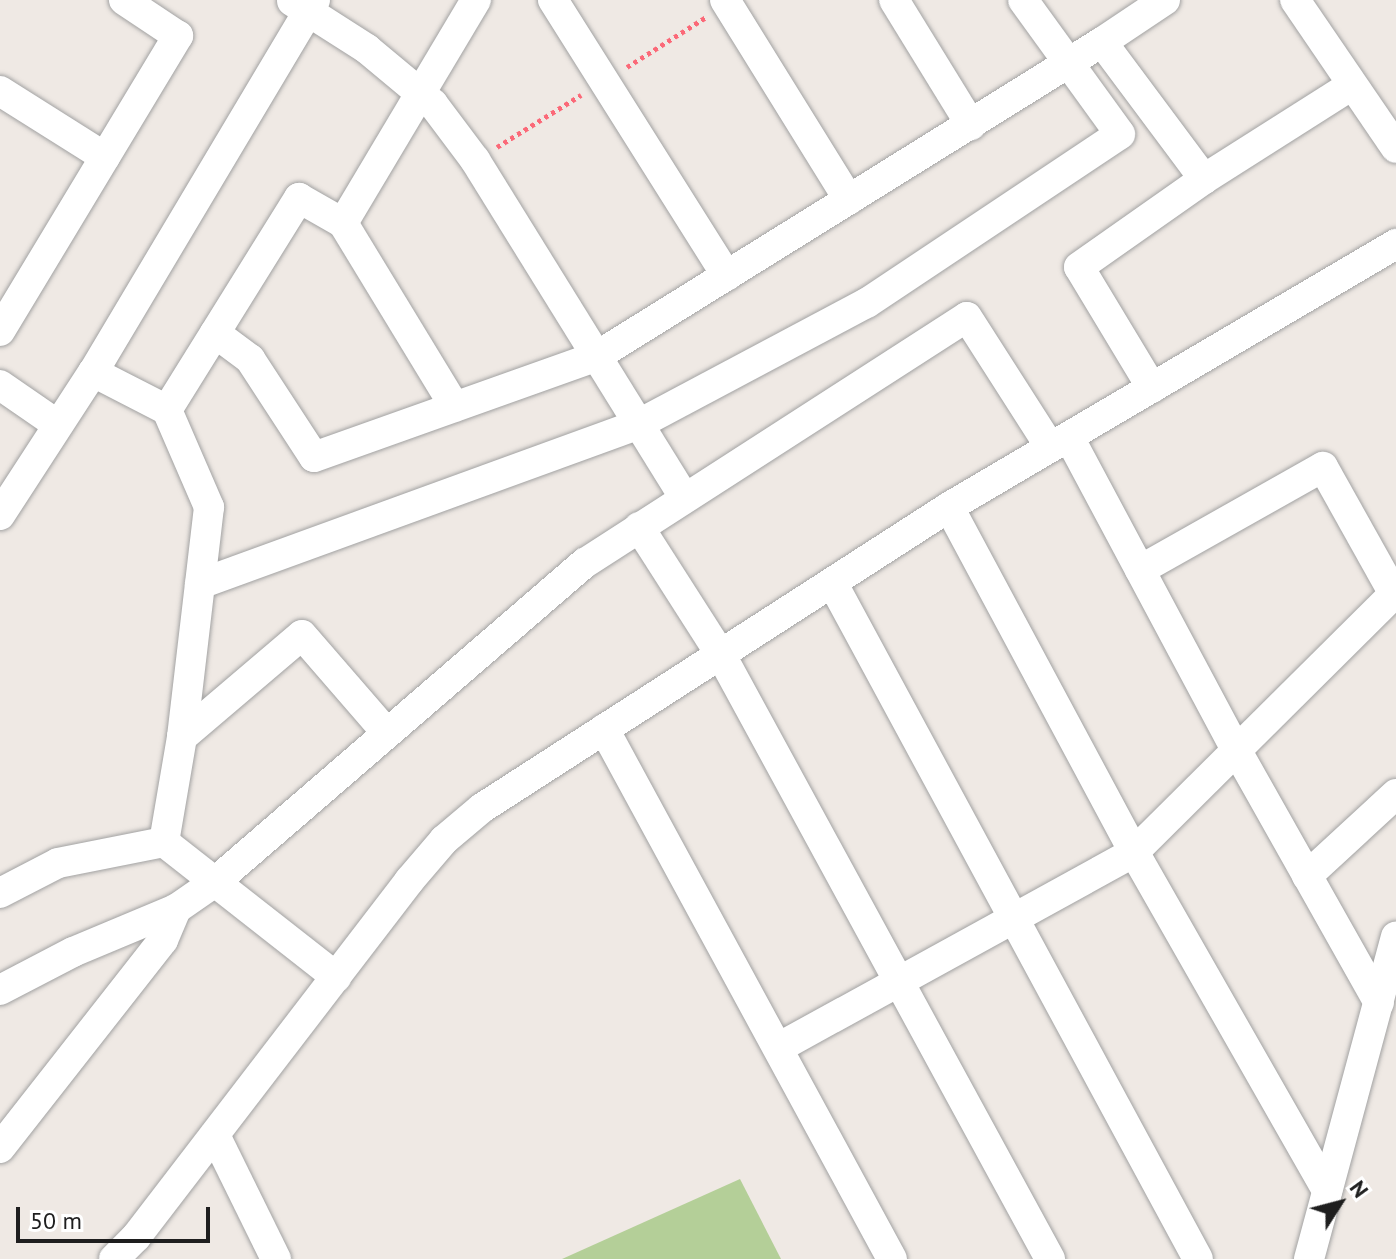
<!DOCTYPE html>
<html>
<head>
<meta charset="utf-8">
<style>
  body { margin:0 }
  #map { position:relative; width:1396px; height:1259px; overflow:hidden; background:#efe9e4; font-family:"PT Sans",sans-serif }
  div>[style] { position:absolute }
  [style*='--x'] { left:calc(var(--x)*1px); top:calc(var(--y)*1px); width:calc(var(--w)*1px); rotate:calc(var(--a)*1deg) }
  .forest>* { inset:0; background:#b4cf98 }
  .path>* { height:5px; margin-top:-2.5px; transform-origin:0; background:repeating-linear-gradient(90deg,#fb6978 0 4px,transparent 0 8px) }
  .roads { filter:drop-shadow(0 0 2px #a2a2a2) drop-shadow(0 0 2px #a2a2a2) }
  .minor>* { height:30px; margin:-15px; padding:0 15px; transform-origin:15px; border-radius:15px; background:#fff }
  span { translate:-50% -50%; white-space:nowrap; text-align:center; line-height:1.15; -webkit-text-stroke:6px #fff; paint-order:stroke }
  .north { position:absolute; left:1300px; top:1163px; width:80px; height:80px; -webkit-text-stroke:6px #fff; paint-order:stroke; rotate:54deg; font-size:22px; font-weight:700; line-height:32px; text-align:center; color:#1e1e1e }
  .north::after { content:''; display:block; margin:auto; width:28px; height:36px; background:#1e1e1e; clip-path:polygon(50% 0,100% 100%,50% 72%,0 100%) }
  .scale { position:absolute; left:16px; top:1207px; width:194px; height:36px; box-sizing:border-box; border:4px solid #1e1e1e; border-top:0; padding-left:10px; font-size:24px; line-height:28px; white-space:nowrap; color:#1e1e1e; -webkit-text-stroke:6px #fff; paint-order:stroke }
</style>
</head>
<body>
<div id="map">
  <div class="forest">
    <div style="clip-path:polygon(740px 1179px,781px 1259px,562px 1259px)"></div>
  </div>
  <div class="path">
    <div style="--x:627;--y:67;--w:93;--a:-32.3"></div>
    <div style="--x:497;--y:147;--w:99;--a:-31.8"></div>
  </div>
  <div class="roads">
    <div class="minor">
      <div style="--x:315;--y:0;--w:433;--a:120.8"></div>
      <div style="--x:93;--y:372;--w:83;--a:27.2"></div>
      <div style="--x:167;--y:410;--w:106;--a:66.6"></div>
      <div style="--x:209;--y:507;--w:232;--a:96.7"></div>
      <div style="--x:182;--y:737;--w:107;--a:99.7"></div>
      <div style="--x:164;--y:842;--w:219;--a:38.1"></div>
      <div style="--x:553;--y:0;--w:326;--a:57.8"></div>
      <div style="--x:725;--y:0;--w:235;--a:58.2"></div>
      <div style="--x:894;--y:0;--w:147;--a:58.4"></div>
      <div style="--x:1165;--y:0;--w:76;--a:146.3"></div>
      <div style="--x:1102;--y:42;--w:171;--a:53.3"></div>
      <div style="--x:1295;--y:0;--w:179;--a:55.7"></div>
      <div style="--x:292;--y:1;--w:89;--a:32.6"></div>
      <div style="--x:367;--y:49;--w:86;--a:39.8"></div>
      <div style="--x:433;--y:104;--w:70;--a:53.1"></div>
      <div style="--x:475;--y:160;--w:397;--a:58.2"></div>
      <div style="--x:0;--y:91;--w:124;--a:32.2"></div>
      <div style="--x:343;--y:223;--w:215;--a:58.7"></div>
      <div style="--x:0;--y:331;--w:345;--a:-58.9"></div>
      <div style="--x:178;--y:36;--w:65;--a:-146.3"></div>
      <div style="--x:215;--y:333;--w:44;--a:36.6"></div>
      <div style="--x:250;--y:359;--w:117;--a:56.9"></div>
      <div style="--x:314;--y:457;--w:300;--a:-19.6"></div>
      <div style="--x:597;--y:356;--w:595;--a:-31.87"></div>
      <div style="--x:0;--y:385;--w:70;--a:34.6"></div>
      <div style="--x:1152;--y:388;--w:141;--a:-121.1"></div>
      <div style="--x:1079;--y:267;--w:153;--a:-35.1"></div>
      <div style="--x:1204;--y:179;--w:175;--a:-32.4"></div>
      <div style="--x:167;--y:410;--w:250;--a:-58.1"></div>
      <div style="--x:299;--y:198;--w:51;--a:29.6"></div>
      <div style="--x:343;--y:223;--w:260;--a:-59.2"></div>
      <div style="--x:1069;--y:437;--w:356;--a:61.9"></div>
      <div style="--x:1237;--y:751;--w:289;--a:60.6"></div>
      <div style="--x:949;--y:507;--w:391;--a:61.8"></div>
      <div style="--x:1134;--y:852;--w:390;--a:60.3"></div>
      <div style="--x:0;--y:515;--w:171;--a:-57"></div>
      <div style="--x:639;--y:527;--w:152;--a:57.4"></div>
      <div style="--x:721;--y:655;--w:688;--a:61.42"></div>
      <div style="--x:1140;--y:570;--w:210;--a:-29.4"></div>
      <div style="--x:1323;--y:467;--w:145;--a:60.8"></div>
      <div style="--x:200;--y:584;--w:467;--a:-20"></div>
      <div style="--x:639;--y:424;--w:258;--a:-28"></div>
      <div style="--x:867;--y:303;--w:304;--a:-33.7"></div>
      <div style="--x:1120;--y:134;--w:165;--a:-125.9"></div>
      <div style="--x:833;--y:584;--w:767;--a:61.6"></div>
      <div style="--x:604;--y:729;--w:603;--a:61.48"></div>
      <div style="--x:182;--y:737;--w:157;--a:-40.4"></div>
      <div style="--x:302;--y:635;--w:130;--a:49.1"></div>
      <div style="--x:1307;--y:876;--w:121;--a:-42.7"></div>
      <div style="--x:0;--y:893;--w:65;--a:-27.3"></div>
      <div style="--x:58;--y:863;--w:108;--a:-11.2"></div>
      <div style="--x:0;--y:990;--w:82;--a:-27.5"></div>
      <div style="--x:73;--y:952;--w:112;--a:-22.7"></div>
      <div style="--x:176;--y:909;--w:47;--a:-34.7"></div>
      <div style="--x:215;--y:882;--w:489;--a:-40.8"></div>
      <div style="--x:585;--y:563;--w:454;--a:-32.8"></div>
      <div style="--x:967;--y:317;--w:154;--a:57.4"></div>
      <div style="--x:778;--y:1048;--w:406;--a:-28.8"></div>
      <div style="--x:1134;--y:852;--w:369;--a:-44.8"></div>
      <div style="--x:215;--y:1135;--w:138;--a:63.8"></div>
      <div style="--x:0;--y:1148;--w:264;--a:-51.9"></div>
      <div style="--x:163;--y:940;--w:34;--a:-67"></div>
      <div style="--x:114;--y:1259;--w:31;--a:-45"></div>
      <div style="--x:136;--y:1237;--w:449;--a:-52.5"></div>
      <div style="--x:409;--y:881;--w:54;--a:-49.5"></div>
      <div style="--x:444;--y:840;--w:50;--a:-40.1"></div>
      <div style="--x:482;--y:808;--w:556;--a:-32.8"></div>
      <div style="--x:949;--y:507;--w:519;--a:-30.47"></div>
      <div style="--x:1309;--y:1259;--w:334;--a:-74.9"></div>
    </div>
  </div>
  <div class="north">N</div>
  <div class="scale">50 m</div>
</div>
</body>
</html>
